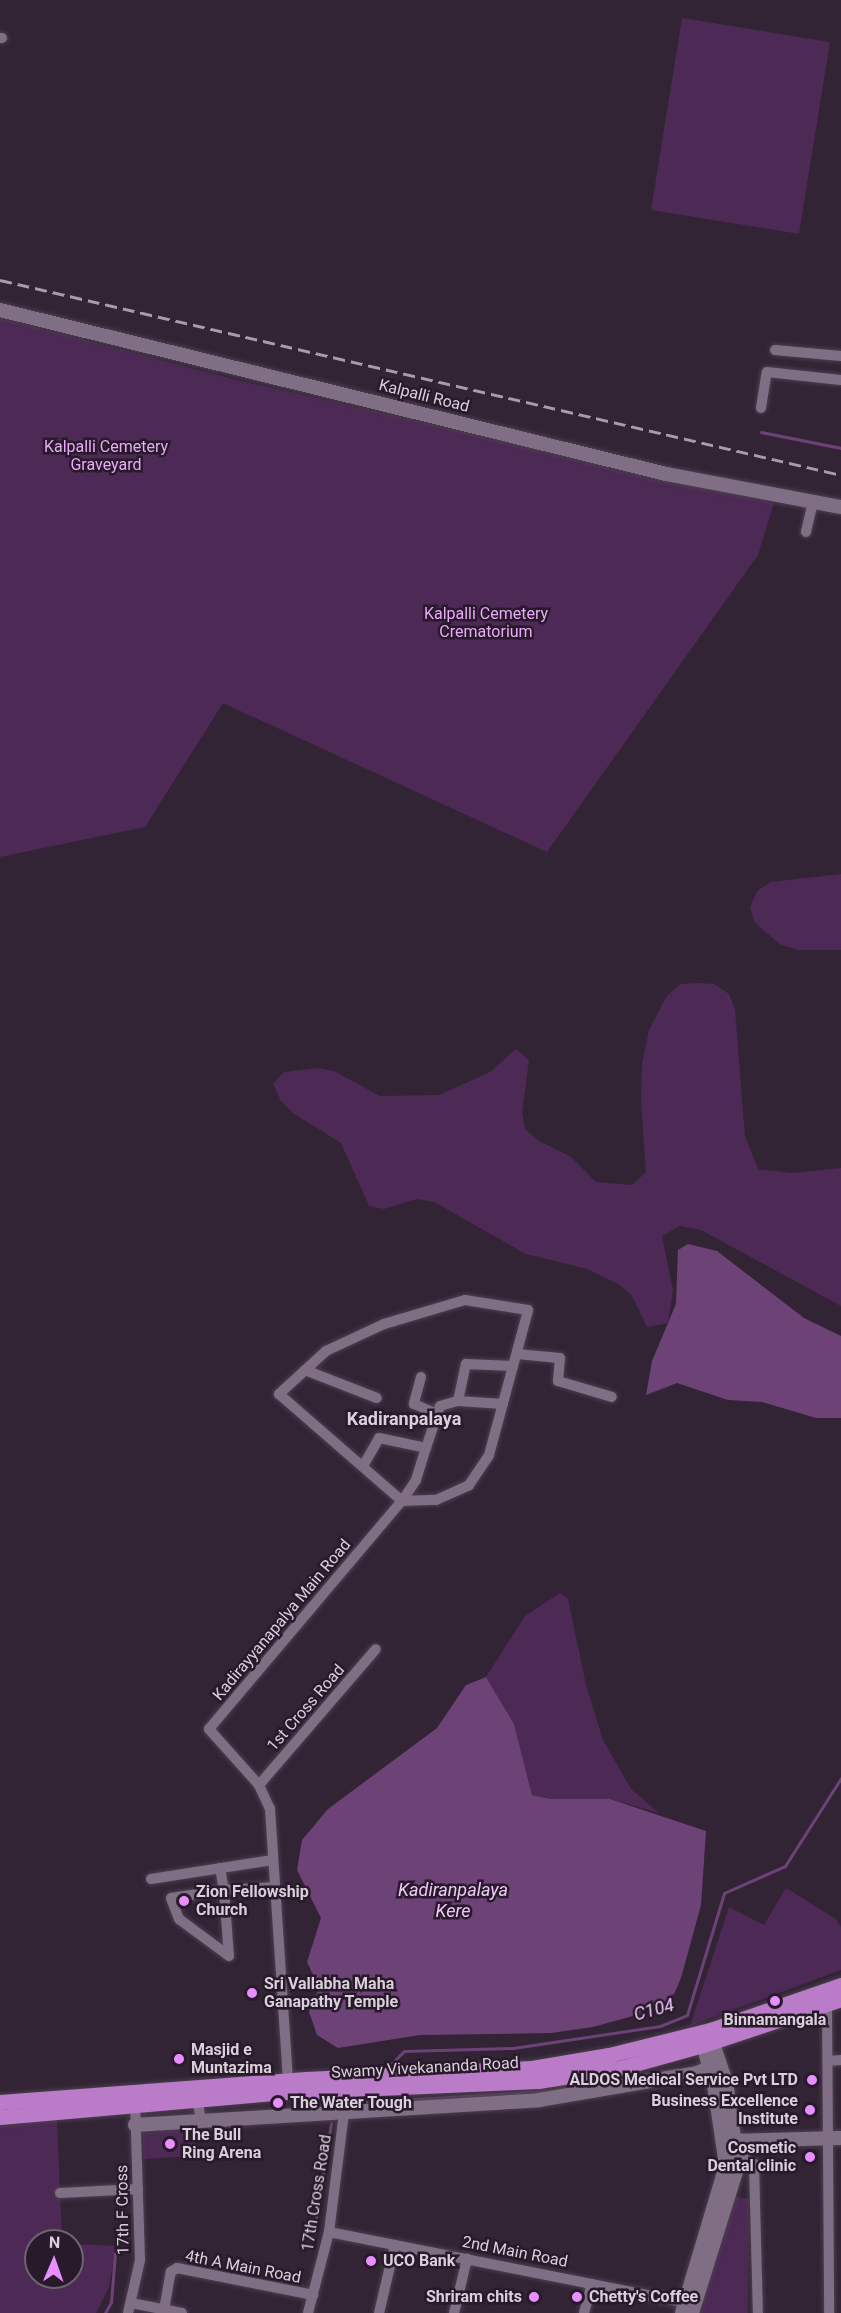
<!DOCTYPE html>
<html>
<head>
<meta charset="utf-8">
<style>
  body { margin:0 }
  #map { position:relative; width:841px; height:2313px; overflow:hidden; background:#322435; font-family:Roboto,sans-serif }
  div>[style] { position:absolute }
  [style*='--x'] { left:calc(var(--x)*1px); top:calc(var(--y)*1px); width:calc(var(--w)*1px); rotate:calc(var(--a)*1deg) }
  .green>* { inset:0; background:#4d2955 }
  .water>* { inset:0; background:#6d4277 }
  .stream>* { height:3px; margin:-1.5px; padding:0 1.5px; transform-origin:1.5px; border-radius:1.5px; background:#6d4277 }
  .roads { filter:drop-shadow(0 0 2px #4b3f4e) drop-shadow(0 0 2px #4b3f4e) }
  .minor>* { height:10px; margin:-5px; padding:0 5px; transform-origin:5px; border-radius:5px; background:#806f84 }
  .tertiary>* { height:14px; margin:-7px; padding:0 7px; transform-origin:7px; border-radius:7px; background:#806f84 }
  .primary>* { height:15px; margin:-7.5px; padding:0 7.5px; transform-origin:7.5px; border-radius:7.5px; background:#ba7cc8 }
  .rail>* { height:3px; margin-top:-1.5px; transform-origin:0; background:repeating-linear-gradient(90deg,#a79ca9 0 12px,transparent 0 18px) }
  .dots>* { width:16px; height:16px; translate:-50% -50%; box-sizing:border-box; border:3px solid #281a2b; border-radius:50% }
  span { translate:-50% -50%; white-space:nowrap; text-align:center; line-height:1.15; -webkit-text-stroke:5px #281a2b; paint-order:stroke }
  .street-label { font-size:16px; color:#d9d0db }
  .park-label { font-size:16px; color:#eaaaf9 }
  .poi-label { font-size:16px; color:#d9d0db; font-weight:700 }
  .left { translate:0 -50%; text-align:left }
  .right { translate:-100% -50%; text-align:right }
  .neighbourhood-label { font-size:18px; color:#d9d0db; font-weight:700 }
  .water-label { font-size:18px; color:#efc9f8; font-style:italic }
  .north { position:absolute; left:24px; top:2229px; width:60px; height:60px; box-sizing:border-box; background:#281a2b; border:2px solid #6f6371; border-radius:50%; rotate:2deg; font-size:16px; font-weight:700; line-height:24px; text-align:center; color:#d9d0db }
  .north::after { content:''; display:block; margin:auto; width:21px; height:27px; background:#e98efe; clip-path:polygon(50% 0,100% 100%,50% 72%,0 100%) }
</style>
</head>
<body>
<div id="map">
  <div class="green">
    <div style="clip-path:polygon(682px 18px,830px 42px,799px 234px,651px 210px)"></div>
    <div style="clip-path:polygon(0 318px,233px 379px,774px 503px,758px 555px,547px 852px,223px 703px,145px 827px,0 857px)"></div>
    <div style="clip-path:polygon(841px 874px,841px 950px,798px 950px,781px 945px,755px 923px,750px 907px,757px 891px,771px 882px)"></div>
    <div style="clip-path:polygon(697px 983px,714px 984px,729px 994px,735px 1010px,745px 1136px,758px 1169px,792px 1173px,841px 1168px,841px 1306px,701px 1230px,680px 1226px,662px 1236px,673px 1290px,668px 1323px,647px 1327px,632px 1296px,620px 1285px,587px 1269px,526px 1254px,434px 1202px,417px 1199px,384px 1209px,369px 1206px,341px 1143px,293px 1113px,281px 1101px,273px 1084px,284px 1072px,318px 1068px,334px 1071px,380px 1096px,439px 1095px,490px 1072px,516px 1049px,529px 1060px,522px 1112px,525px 1129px,539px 1141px,571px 1157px,596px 1182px,632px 1185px,646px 1172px,641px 1102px,642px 1064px,649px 1030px,666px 997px,680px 984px)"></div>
    <div style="clip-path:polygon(560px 1593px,568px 1599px,586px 1685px,603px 1740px,631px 1789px,659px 1813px,610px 1799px,550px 1799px,532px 1795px,514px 1724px,486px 1677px,525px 1616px)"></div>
    <div style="clip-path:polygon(786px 1888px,836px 1919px,841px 1927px,841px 1970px,690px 2026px,729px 1907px,764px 1925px)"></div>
    <div style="clip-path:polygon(57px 2120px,62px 2241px,36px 2241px,36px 2277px,72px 2277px,72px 2244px,116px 2246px,109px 2287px,96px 2313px,0 2313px,0 2126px)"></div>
    <div style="clip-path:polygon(195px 2129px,197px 2156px,144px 2159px,142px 2133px)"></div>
    <div style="clip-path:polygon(732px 2196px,749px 2199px,748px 2313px,699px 2313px)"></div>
  </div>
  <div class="water">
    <div style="clip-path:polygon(688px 1244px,717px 1251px,804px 1318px,841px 1336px,841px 1418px,816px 1418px,762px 1402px,728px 1400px,677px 1383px,646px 1395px,652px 1361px,676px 1304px,678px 1250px)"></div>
    <div style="clip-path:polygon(486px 1677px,514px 1724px,532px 1795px,550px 1799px,610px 1799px,706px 1831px,701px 1905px,681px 1978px,669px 2006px,593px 2027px,551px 2033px,420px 2035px,338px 2048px,317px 2035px,309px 2012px,319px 1988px,307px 1962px,321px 1918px,297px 1870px,302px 1840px,328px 1809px,437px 1728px,466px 1685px)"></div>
  </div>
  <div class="stream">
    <div style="--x:761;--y:432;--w:82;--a:11.3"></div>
    <div style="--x:386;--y:2069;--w:25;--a:-45"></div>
    <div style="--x:404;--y:2051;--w:109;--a:-1.6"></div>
    <div style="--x:513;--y:2048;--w:149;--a:-8.5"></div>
    <div style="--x:660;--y:2026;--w:29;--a:-22"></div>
    <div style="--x:687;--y:2015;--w:127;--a:-73.1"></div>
    <div style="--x:724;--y:1893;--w:67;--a:-23.9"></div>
    <div style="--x:785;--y:1866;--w:104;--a:-57.5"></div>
    <div style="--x:351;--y:2103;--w:197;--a:-3.5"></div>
    <div style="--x:548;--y:2091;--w:131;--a:-9.7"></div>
    <div style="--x:331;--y:2105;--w:2;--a:-63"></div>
    <div style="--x:316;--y:2217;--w:95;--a:-80.9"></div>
    <div style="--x:105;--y:2313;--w:13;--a:-61"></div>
    <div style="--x:111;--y:2302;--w:49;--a:-85.3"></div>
  </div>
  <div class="roads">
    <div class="minor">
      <div style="--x:0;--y:38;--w:2;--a:0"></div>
      <div style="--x:775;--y:350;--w:66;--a:5.2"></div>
      <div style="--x:761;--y:408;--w:36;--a:-81"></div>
      <div style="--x:767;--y:372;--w:74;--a:6.2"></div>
      <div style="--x:806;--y:532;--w:31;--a:-77"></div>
      <div style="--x:517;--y:1354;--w:43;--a:5.3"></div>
      <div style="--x:560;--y:1358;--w:23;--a:95"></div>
      <div style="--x:558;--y:1381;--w:56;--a:16.5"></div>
      <div style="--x:305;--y:1370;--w:77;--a:21.3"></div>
      <div style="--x:421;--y:1377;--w:28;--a:105"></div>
      <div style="--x:414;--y:1404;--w:25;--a:23"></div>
      <div style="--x:458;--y:1401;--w:38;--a:-78"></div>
      <div style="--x:466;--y:1364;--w:47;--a:2.4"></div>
      <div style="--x:363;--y:1466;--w:32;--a:-60"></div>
      <div style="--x:379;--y:1438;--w:48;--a:12"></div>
      <div style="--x:426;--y:1448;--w:44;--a:-71.6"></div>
      <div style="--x:440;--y:1406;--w:19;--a:-16"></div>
      <div style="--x:458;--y:1401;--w:45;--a:3.8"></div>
      <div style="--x:259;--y:1785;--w:179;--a:-49.3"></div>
      <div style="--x:220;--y:1868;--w:22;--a:80"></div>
      <div style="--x:224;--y:1890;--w:66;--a:85.7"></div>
      <div style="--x:229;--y:1956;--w:62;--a:-143.5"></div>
      <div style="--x:179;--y:1919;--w:22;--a:-111"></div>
      <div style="--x:171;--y:1898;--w:54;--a:-8.6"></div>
      <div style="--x:224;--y:1890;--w:51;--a:-3.4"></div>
      <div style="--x:151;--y:1879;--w:123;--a:-8.9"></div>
      <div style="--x:827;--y:2004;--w:309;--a:89.6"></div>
      <div style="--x:828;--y:2061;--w:13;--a:-4"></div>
      <div style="--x:288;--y:2080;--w:272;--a:-93.8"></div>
      <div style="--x:270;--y:1809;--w:26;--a:-115"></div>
      <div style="--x:259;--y:1785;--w:75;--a:-131.8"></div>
      <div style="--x:209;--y:1729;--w:299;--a:-49.8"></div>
      <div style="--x:402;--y:1501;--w:34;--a:-2"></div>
      <div style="--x:436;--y:1500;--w:36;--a:-24"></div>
      <div style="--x:469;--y:1485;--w:36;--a:-56"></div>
      <div style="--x:489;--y:1455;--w:150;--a:-74.9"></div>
      <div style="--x:528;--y:1310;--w:64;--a:-171"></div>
      <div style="--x:465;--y:1300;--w:84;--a:163.5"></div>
      <div style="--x:384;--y:1324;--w:64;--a:155"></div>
      <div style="--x:326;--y:1351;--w:64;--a:137.5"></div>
      <div style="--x:279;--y:1394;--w:163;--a:41"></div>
      <div style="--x:402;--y:1501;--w:25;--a:-56"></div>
      <div style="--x:416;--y:1480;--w:34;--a:-73"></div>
      <div style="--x:197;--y:2098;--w:23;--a:80"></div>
      <div style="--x:737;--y:2154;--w:20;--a:30"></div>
      <div style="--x:754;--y:2164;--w:149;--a:88.5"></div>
      <div style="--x:60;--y:2193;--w:78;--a:-2.9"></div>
      <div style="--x:329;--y:2232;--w:370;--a:11.2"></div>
      <div style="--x:131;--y:2303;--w:52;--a:11.1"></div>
      <div style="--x:164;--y:2310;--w:39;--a:-80"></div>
      <div style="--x:171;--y:2272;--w:7;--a:-34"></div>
      <div style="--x:177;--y:2268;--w:139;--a:11.2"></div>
      <div style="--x:128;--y:2313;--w:54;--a:-77.2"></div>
      <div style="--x:140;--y:2260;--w:156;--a:-91.8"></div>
      <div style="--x:308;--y:2313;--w:84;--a:-75.5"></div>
      <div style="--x:329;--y:2232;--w:120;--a:-82.8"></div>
      <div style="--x:379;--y:2313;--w:70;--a:-76.8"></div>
      <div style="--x:454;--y:2313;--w:56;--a:-76.5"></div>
      <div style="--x:584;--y:2313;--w:30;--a:-75"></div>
    </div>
    <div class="tertiary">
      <div style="--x:0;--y:310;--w:686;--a:13.83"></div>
      <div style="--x:666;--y:474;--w:178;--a:10.7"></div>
      <div style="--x:135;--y:2125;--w:405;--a:-3.5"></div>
      <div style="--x:539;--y:2100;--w:160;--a:-9.7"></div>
      <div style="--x:697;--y:2073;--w:24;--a:-22"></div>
      <div style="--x:728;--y:2141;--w:113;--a:-1.5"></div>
      <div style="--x:682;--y:2313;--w:154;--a:-73.4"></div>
      <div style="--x:726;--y:2165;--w:81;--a:-98.5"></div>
      <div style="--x:714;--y:2085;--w:51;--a:-104.9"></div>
      <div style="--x:692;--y:2313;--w:155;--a:-72.7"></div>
      <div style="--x:738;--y:2165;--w:84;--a:-98.2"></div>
      <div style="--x:726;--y:2082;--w:53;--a:-108.8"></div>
    </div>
    <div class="primary">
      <div style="--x:0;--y:2102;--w:307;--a:-4.3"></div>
      <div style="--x:306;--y:2079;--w:226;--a:-2.8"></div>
      <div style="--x:532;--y:2068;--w:78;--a:-9.6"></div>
      <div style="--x:609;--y:2055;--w:104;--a:-13.9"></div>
      <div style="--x:710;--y:2030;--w:139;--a:-19"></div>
      <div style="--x:0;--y:2117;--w:289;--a:-5"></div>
      <div style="--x:288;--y:2092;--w:250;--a:-2.5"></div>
      <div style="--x:538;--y:2081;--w:83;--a:-9"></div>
      <div style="--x:620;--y:2068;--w:86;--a:-15.5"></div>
      <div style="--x:703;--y:2045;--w:145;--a:-18.4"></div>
    </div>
  </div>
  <div class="rail">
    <div style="--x:0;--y:280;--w:863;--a:13.05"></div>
  </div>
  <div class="dots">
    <div style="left:184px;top:1901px;background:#e98efe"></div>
    <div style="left:252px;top:1993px;background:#e98efe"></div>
    <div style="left:775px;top:2001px;background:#e98efe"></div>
    <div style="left:179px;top:2059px;background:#e98efe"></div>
    <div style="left:812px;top:2080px;background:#e98efe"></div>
    <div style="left:278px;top:2103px;background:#e98efe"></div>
    <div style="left:810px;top:2110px;background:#e98efe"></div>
    <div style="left:170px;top:2144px;background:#e98efe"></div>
    <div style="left:810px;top:2157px;background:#e98efe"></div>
    <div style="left:371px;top:2261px;background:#e98efe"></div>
    <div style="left:534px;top:2297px;background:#e98efe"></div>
    <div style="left:577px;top:2297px;background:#e98efe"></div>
  </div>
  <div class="street-label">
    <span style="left:424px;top:396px;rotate:14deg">Kalpalli Road</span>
    <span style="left:282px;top:1620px;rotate:-50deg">Kadirayyanapalya Main Road</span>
    <span style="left:306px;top:1708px;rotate:-49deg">1st Cross Road</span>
    <span style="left:425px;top:2068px;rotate:-3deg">Swamy Vivekananda Road</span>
    <span style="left:317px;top:2193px;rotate:-81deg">17th Cross Road</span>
    <span style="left:123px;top:2210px;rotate:-91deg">17th F Cross</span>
    <span style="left:515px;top:2252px;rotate:11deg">2nd Main Road</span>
    <span style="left:243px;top:2267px;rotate:11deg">4th A Main Road</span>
  </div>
  <div class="park-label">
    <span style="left:106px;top:456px">Kalpalli Cemetery<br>Graveyard</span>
    <span style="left:486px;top:623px">Kalpalli Cemetery<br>Crematorium</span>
  </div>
  <div class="poi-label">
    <span class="left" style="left:196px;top:1901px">Zion Fellowship<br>Church</span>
    <span class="left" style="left:264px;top:1993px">Sri Vallabha Maha<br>Ganapathy Temple</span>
    <span style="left:775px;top:2020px">Binnamangala</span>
    <span class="left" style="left:191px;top:2059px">Masjid e<br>Muntazima</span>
    <span class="right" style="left:798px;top:2080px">ALDOS Medical Service Pvt LTD</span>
    <span class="right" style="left:798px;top:2110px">Business Excellence<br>Institute</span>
    <span class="left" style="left:290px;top:2103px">The Water Tough</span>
    <span class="left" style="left:182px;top:2144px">The Bull<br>Ring Arena</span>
    <span class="right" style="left:796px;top:2157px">Cosmetic<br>Dental clinic</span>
    <span class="left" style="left:383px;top:2261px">UCO Bank</span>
    <span class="right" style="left:522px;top:2297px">Shriram chits</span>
    <span class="left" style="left:589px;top:2297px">Chetty's Coffee</span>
  </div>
  <div class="neighbourhood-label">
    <span style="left:404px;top:1419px">Kadiranpalaya</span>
  </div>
  <div class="water-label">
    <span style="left:453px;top:1901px">Kadiranpalaya<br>Kere</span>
    <span style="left:654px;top:2010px;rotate:-15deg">C104</span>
  </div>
  <div class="north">N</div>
</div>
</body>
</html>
